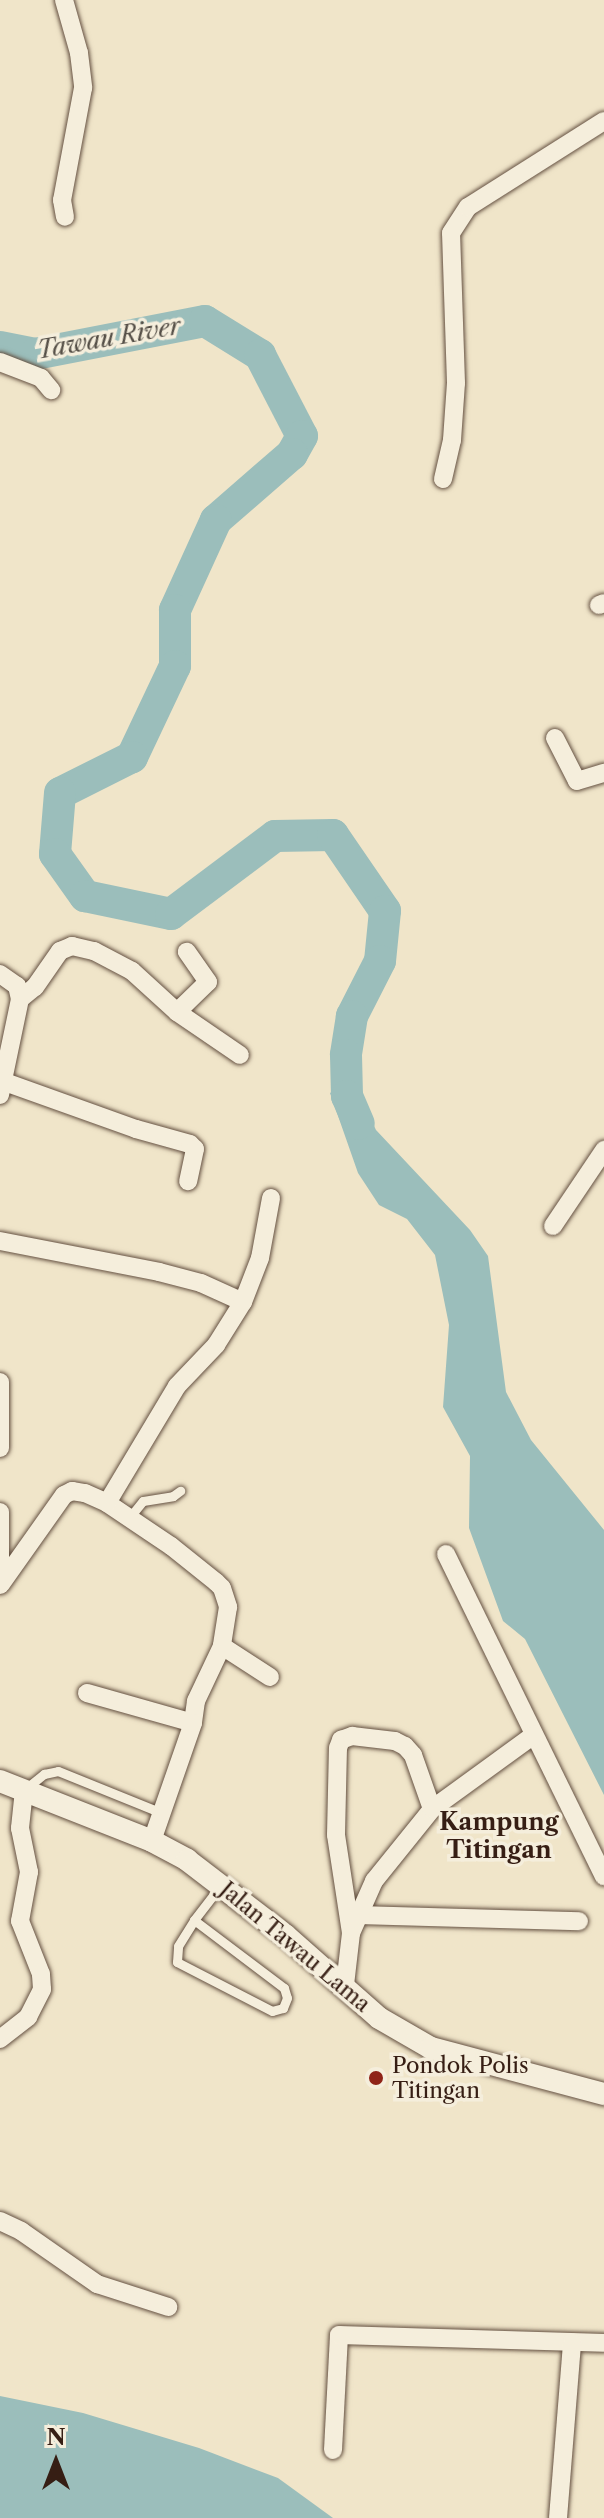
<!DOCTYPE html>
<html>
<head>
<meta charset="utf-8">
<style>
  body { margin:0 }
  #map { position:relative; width:604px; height:2518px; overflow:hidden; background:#f0e5c9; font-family:"Libre Caslon Text",serif }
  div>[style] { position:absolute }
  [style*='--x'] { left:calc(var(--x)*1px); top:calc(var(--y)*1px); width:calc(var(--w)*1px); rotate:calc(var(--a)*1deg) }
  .water>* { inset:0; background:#9bbebb }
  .river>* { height:32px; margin:-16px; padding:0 16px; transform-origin:16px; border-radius:16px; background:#9bbebb }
  .roads { filter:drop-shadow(0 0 2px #645041) drop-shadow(0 0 2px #645041) }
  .service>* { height:9px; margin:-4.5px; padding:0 4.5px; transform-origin:4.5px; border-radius:4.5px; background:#f5eedc }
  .minor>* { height:18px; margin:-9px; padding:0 9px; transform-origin:9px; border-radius:9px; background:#f5eedc }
  .tertiary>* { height:22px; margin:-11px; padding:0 11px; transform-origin:11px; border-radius:11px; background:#f5eedc }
  .dots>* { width:22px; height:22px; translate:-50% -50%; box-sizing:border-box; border:4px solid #f5eedc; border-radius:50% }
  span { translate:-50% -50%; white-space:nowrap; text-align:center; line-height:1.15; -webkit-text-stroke:7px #f5eedc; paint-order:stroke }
  .street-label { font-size:22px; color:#361e14 }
  .poi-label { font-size:22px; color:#361e14 }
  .left { translate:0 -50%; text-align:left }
  .water-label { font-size:24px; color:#544e46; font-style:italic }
  .neighbourhood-label { font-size:24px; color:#361e14; font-weight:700 }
  .north { position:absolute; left:16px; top:2422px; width:80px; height:80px; -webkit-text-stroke:6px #f5eedc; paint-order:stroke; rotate:0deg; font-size:22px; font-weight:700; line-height:32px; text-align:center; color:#361e14 }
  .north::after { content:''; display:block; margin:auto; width:28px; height:36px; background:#361e14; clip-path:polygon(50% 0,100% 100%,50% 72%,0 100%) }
</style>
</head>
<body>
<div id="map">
  <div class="water">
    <div style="clip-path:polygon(358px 1075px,363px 1103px,376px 1130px,470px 1230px,488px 1256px,506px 1392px,531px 1440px,604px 1530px,604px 1795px,525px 1639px,503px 1621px,469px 1528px,470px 1456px,443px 1407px,449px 1325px,435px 1255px,407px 1219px,379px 1205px,358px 1173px,330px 1093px)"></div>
    <div style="clip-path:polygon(0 2396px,83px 2413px,199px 2448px,278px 2478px,333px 2518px,0 2518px)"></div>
  </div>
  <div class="river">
    <div style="--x:0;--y:347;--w:36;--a:11"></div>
    <div style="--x:35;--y:354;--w:173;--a:-11"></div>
    <div style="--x:205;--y:321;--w:65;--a:31.7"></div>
    <div style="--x:260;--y:355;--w:91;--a:62.6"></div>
    <div style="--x:302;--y:436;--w:21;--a:119"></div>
    <div style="--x:292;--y:454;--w:101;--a:139"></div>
    <div style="--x:216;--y:520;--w:99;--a:114.5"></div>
    <div style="--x:175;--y:610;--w:56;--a:90"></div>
    <div style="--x:175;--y:666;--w:101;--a:115.3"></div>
    <div style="--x:132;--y:757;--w:80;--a:153.4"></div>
    <div style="--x:60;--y:793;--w:61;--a:94.7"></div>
    <div style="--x:55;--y:854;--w:52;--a:54.5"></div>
    <div style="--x:85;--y:896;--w:88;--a:11.8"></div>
    <div style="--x:171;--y:914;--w:130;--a:-36.9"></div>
    <div style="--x:275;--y:836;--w:58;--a:-1"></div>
    <div style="--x:333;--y:835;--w:92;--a:55.6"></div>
    <div style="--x:385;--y:911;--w:50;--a:95.7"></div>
    <div style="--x:380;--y:961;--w:62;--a:117"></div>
    <div style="--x:352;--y:1016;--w:39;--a:99"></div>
    <div style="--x:346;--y:1055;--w:41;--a:88.6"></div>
    <div style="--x:347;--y:1096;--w:30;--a:67"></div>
  </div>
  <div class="roads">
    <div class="service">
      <div style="--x:129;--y:1518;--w:22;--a:-51"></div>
      <div style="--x:143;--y:1501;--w:30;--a:-9"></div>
      <div style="--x:173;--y:1496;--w:9;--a:-36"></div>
      <div style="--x:24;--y:1790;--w:26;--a:-39"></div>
      <div style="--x:44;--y:1774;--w:14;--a:-12"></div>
      <div style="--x:58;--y:1771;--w:112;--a:22"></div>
      <div style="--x:194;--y:1920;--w:113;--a:37.1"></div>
      <div style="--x:284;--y:1988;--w:10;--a:73"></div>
      <div style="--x:287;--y:1998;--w:11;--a:112"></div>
      <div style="--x:283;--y:2008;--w:11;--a:165"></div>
      <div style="--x:272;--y:2011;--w:107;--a:-152.7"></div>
      <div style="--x:177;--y:1962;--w:16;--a:-86"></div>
      <div style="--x:178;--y:1946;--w:31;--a:-58"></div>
      <div style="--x:194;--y:1920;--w:44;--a:-52.4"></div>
    </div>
    <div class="minor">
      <div style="--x:64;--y:0;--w:55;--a:74.2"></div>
      <div style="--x:79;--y:53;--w:35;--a:83"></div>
      <div style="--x:83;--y:88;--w:114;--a:100.6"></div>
      <div style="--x:62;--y:200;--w:17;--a:80"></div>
      <div style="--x:0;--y:362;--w:44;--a:21.3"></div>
      <div style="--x:41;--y:378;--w:16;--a:50"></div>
      <div style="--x:443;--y:479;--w:40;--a:-77"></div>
      <div style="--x:452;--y:440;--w:57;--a:-86"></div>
      <div style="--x:456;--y:383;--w:150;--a:-91.9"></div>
      <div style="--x:451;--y:233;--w:31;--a:-57"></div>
      <div style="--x:468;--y:207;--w:161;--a:-32.3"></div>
      <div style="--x:599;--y:605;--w:5;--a:-22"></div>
      <div style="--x:555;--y:738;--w:48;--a:62.9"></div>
      <div style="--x:577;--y:781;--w:28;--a:-17"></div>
      <div style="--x:0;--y:974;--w:21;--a:35"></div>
      <div style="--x:17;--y:986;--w:13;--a:77"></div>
      <div style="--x:20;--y:999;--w:98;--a:101.8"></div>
      <div style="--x:20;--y:999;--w:19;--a:-39"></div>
      <div style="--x:35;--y:987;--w:44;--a:-55.2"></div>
      <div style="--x:60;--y:951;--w:13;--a:-23"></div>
      <div style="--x:72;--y:946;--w:23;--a:13"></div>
      <div style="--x:94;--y:951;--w:43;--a:27.8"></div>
      <div style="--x:132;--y:971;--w:61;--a:42.3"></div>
      <div style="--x:177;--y:1012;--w:76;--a:34.3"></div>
      <div style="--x:177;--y:1012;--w:43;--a:-44.1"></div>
      <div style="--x:208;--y:982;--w:37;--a:-125"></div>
      <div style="--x:2;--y:1081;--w:142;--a:19.7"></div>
      <div style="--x:136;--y:1129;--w:56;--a:15.5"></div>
      <div style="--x:190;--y:1144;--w:7;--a:45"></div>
      <div style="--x:195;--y:1149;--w:33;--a:102"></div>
      <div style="--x:553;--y:1226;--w:92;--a:-56.1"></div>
      <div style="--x:0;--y:1241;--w:162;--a:11"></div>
      <div style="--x:159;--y:1272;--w:43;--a:14.7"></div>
      <div style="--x:201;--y:1283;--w:46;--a:24.3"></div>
      <div style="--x:0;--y:1382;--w:66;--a:90"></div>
      <div style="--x:107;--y:1503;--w:77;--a:33.9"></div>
      <div style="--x:171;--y:1546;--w:58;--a:38.7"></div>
      <div style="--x:216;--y:1582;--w:8;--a:45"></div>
      <div style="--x:222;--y:1588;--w:20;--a:72"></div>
      <div style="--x:228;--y:1607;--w:39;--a:99"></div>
      <div style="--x:222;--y:1646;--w:61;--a:115.3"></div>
      <div style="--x:196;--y:1701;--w:22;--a:98"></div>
      <div style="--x:193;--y:1723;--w:125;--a:109.2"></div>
      <div style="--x:0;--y:1512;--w:73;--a:90"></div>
      <div style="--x:446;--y:1554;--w:359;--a:63.9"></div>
      <div style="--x:1;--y:1584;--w:109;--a:-54.7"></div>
      <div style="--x:64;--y:1495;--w:9;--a:-27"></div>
      <div style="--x:72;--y:1491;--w:13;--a:9"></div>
      <div style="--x:85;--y:1493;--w:24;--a:24"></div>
      <div style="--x:107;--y:1503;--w:136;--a:-59.1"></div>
      <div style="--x:177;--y:1386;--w:57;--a:-46.4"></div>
      <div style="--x:216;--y:1345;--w:51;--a:-57.9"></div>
      <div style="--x:243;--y:1302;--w:47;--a:-68.9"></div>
      <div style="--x:260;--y:1258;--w:61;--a:-79.6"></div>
      <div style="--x:222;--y:1646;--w:57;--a:32.9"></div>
      <div style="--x:87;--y:1693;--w:110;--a:15.8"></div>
      <div style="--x:358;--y:1915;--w:221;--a:1.6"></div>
      <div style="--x:351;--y:1933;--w:99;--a:-98.7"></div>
      <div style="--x:336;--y:1835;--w:87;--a:-88.7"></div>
      <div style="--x:338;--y:1748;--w:9;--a:-69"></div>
      <div style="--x:341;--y:1740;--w:12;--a:-20"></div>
      <div style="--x:352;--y:1736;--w:43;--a:6.6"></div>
      <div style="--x:395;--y:1741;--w:11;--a:27"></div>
      <div style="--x:405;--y:1746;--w:12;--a:48"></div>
      <div style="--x:413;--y:1755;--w:57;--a:70.6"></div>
      <div style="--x:345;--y:1985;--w:52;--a:-83.4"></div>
      <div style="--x:351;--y:1933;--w:57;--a:-66.1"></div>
      <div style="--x:374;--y:1881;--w:92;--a:-51.1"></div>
      <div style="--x:432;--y:1809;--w:126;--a:-36"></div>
      <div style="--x:0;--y:2039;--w:36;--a:-38"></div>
      <div style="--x:28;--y:2017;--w:31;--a:-63"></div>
      <div style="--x:42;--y:1989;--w:15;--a:-94"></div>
      <div style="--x:41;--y:1974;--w:57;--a:-111.6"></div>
      <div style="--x:20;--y:1921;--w:50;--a:-79.6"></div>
      <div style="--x:29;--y:1872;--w:45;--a:-101.6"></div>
      <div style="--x:20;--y:1828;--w:38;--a:-84"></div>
      <div style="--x:0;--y:2221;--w:23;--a:25"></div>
      <div style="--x:21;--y:2231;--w:93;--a:34.9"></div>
      <div style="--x:97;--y:2284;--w:75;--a:17.9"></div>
      <div style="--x:333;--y:2450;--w:115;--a:-87"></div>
      <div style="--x:339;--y:2335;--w:265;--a:1.7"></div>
      <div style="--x:558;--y:2518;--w:176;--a:-85.4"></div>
    </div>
    <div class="tertiary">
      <div style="--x:0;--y:1781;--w:163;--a:21.5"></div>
      <div style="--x:152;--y:1841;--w:40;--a:28"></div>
      <div style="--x:187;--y:1860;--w:123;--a:37.4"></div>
      <div style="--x:285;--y:1935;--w:125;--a:41.4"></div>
      <div style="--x:379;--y:2018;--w:60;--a:30"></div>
      <div style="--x:431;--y:2048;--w:179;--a:14.9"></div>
    </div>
  </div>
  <div class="dots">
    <div style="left:376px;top:2078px;background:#8f2418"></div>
  </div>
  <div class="street-label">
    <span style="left:295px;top:1947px;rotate:40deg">Jalan Tawau Lama</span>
  </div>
  <div class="poi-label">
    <span class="left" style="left:392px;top:2078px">Pondok Polis<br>Titingan</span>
  </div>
  <div class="water-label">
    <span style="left:109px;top:338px;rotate:-10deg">Tawau River</span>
  </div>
  <div class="neighbourhood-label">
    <span style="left:499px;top:1836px">Kampung<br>Titingan</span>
  </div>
  <div class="north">N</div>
</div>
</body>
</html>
